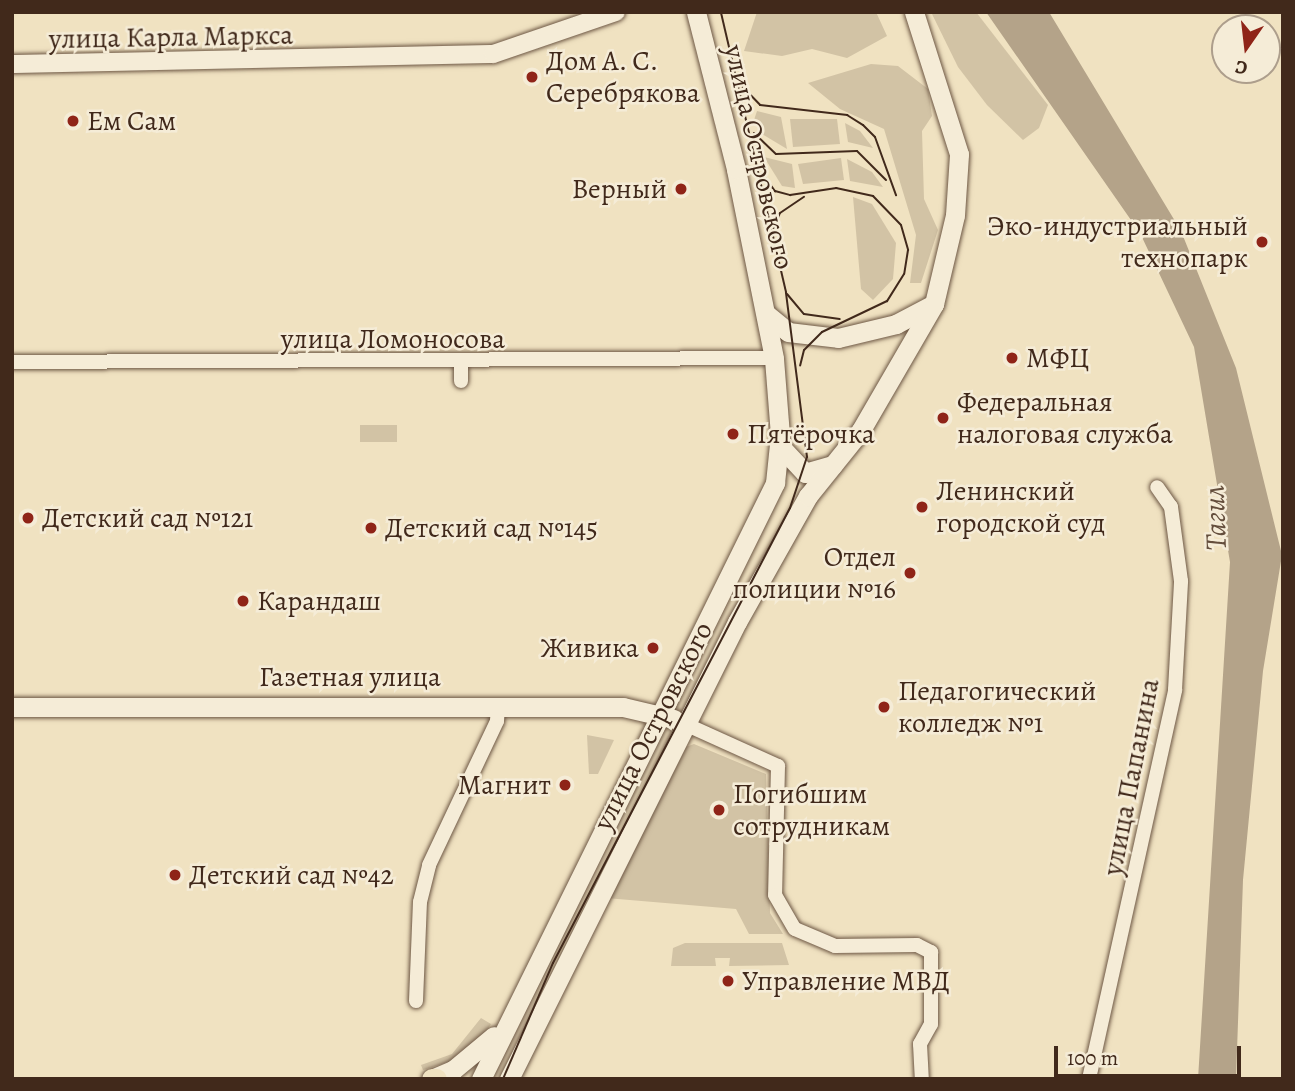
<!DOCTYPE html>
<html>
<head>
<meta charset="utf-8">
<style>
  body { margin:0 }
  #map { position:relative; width:1295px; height:1091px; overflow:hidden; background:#f0e2c1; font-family:Alegreya,serif }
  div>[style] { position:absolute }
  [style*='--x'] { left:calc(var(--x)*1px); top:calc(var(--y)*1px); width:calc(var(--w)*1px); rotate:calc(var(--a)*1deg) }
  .green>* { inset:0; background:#d2c3a5 }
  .water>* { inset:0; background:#b4a389 }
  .roads { filter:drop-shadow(0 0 2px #6d5744) drop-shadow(0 0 2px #6d5744) }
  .minor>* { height:14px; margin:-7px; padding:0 7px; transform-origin:7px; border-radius:7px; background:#f5ecd7 }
  .tertiary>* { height:18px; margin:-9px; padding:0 9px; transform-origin:9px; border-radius:9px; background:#f5ecd7 }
  .secondary>* { height:19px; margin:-9.5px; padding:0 9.5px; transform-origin:9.5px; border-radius:9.5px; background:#f5ecd7 }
  .primary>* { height:21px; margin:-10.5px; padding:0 10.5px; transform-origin:10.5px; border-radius:10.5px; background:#f0e2c1 }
  .tram>* { height:2px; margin:-1px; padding:0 1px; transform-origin:1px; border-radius:1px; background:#41291b }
  .dots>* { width:19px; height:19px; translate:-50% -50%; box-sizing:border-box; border:4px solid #f5ecd7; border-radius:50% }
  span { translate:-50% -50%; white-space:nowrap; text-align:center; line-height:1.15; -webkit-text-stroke:5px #f5ecd7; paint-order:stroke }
  .street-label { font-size:28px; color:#41291b }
  .poi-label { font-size:28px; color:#41291b }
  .left { translate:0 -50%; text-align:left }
  .right { translate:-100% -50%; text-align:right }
  .water-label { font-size:30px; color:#644e3c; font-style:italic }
  .frame { position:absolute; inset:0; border:14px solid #41291b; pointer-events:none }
  .north { position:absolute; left:1211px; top:14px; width:70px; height:70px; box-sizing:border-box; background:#f5ecd7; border:2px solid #ad9e8c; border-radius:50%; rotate:194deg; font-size:19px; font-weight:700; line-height:28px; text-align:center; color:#41291b }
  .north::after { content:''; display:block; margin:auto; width:24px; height:32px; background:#8f2418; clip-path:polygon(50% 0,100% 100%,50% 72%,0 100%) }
  .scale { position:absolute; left:1054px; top:1046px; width:187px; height:32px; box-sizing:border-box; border:4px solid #41291b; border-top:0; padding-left:9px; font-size:21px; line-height:24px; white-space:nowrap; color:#41291b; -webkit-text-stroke:5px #f5ecd7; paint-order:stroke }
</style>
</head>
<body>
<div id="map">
  <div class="green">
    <div style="clip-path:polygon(757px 12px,876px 12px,887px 36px,847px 58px,812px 49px,782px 56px,744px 51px)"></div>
    <div style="clip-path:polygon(931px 12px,976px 12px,1048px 105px,1039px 128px,1023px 140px,987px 105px,958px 67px)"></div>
    <div style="clip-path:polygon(871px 64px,898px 66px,928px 89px,932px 116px,922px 131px,924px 199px,938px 230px,921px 283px,910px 283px,916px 235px,884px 129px,840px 109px,808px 83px)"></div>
    <div style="clip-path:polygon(757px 111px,781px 117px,787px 149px,762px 134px,754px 120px)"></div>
    <div style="clip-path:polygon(790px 119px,837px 119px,840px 144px,793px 147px)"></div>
    <div style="clip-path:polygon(845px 123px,860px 131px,873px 148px,848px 142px)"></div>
    <div style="clip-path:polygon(764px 157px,792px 164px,795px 188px,782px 186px)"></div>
    <div style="clip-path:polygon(841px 158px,844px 180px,803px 184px,798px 164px)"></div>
    <div style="clip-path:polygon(847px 159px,872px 172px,883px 187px,850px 181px)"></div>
    <div style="clip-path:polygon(853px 197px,872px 204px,896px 243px,893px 279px,873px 300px,861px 289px)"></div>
    <div style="clip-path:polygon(360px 425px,397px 425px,397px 442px,360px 442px)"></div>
    <div style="clip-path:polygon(587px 735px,614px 740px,598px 774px,589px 774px)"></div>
    <div style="clip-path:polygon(694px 744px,766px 774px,770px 913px,783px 934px,749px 934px,736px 909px,606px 898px,683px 748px)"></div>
    <div style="clip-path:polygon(685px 943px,782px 943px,789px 965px,729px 966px,730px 958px,715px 958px,716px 966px,671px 966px,673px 948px)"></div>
    <div style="clip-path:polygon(481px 1018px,491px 1024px,486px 1032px,451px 1061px,423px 1070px,421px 1065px,452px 1054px)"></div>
  </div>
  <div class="water">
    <div style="clip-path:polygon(986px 12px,1049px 12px,1181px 231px,1236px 368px,1282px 555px,1263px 671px,1243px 880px,1236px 1079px,1198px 1079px,1230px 562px,1194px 347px,1140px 233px)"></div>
  </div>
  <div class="roads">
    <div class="minor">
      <div style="--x:12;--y:362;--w:762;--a:-0.3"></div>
      <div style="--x:461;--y:381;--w:17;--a:-90"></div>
      <div style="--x:685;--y:724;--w:102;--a:24.3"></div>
      <div style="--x:778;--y:766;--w:129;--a:91.3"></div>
      <div style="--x:775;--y:895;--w:39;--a:60"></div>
      <div style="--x:795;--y:929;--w:43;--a:23"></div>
      <div style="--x:835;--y:946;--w:82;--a:-0.7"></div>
      <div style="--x:917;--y:945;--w:16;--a:27"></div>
      <div style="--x:931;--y:952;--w:72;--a:90"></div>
      <div style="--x:931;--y:1024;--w:23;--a:119"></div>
      <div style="--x:920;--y:1044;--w:35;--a:87"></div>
      <div style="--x:416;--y:1001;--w:99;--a:-87.7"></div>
      <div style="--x:420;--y:902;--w:38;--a:-76"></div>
      <div style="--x:429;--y:865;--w:159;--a:-64.7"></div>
      <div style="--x:497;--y:721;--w:16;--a:-86"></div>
      <div style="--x:1089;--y:1079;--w:398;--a:-77.5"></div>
      <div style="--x:1175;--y:690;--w:109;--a:-86.8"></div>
      <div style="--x:1181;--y:581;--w:75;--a:-97.7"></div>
      <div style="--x:1171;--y:507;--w:24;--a:-125"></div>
    </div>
    <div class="tertiary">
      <div style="--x:12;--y:64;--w:481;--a:-1.2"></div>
      <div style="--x:493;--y:54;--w:130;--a:-18.9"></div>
    </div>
    <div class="secondary">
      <div style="--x:766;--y:314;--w:28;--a:39"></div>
      <div style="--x:788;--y:332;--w:50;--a:6.8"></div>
      <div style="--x:838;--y:338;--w:60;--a:-13.6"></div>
      <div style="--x:896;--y:324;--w:43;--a:-27.8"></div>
      <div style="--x:779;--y:445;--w:38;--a:47"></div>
      <div style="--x:805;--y:473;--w:29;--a:-16"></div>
      <div style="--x:12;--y:707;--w:611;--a:0"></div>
      <div style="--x:623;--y:707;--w:52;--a:13.2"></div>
      <div style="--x:434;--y:1078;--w:21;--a:-23"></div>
      <div style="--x:453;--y:1070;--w:53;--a:-39.7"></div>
      <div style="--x:481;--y:1079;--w:665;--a:-63.74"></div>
      <div style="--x:775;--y:483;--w:48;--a:-84.1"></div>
      <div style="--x:780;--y:435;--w:77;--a:-94.5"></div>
      <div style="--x:774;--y:358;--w:193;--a:-101.4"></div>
      <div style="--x:736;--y:169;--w:162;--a:-104.3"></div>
      <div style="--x:509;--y:1079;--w:511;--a:-63.49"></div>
      <div style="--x:737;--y:622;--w:145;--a:-60.6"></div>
      <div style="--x:808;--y:496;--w:85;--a:-51.2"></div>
      <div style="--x:861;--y:430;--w:146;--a:-59.9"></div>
      <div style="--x:934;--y:304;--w:91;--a:-76.7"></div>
      <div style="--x:955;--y:215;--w:61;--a:-86.2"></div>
      <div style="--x:959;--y:154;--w:149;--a:-107.6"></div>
    </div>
    <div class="primary">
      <div style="--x:432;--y:1079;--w:4;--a:0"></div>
    </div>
  </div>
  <div class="tram">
    <div style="--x:738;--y:82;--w:32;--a:46"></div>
    <div style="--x:760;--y:105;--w:88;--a:6.6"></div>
    <div style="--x:847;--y:115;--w:19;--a:32"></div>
    <div style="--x:863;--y:125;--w:17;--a:45"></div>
    <div style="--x:875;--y:137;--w:62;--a:70.1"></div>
    <div style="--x:754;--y:133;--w:30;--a:44"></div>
    <div style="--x:776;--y:154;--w:81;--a:-2.1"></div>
    <div style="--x:857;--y:151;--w:41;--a:45"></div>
    <div style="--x:764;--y:176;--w:19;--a:54"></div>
    <div style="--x:775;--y:191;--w:16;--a:15"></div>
    <div style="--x:790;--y:195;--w:47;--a:-8.7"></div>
    <div style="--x:836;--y:188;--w:38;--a:12"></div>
    <div style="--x:873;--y:196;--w:40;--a:46"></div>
    <div style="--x:901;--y:225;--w:26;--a:74"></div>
    <div style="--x:908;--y:250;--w:24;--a:99"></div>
    <div style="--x:904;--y:274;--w:32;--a:122"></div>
    <div style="--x:887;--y:301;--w:72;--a:154.5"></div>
    <div style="--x:822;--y:332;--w:25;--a:135"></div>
    <div style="--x:804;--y:350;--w:16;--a:104"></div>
    <div style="--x:773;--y:231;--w:19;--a:-69"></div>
    <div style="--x:780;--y:213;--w:29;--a:-34"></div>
    <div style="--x:787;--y:294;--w:26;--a:50"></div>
    <div style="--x:804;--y:314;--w:36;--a:8"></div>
    <div style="--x:503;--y:1079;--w:126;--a:-66.7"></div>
    <div style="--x:553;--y:963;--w:513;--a:-62.49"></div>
    <div style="--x:790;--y:508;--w:54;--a:-71.6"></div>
    <div style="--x:807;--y:457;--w:166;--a:-97.3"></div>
    <div style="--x:786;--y:292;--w:287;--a:-103.1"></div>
  </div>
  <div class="dots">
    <div style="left:532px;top:77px;background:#8f2418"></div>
    <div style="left:73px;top:121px;background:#8f2418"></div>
    <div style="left:681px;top:189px;background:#8f2418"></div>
    <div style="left:1262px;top:242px;background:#8f2418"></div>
    <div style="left:1012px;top:358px;background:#8f2418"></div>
    <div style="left:943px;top:418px;background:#8f2418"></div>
    <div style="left:733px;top:434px;background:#8f2418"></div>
    <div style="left:922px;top:507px;background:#8f2418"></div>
    <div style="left:28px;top:518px;background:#8f2418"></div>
    <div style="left:371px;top:528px;background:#8f2418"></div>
    <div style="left:910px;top:573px;background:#8f2418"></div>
    <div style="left:243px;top:601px;background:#8f2418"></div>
    <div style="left:653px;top:648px;background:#8f2418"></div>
    <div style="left:884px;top:707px;background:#8f2418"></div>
    <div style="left:565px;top:785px;background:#8f2418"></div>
    <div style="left:719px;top:810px;background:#8f2418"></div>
    <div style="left:175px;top:875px;background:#8f2418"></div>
    <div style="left:728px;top:981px;background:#8f2418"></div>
  </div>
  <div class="street-label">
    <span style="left:171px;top:37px;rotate:-1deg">улица Карла Маркса</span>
    <span style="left:759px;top:157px;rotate:77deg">улица Островского</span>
    <span style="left:393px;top:339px">улица Ломоносова</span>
    <span style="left:350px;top:677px">Газетная улица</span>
    <span style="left:653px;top:726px;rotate:-63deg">улица Островского</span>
    <span style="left:1131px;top:777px;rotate:-79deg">улица Папанина</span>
  </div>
  <div class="poi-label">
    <span class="left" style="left:546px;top:77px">Дом А. С.<br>Серебрякова</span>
    <span class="left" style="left:87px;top:121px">Ем Сам</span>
    <span class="right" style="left:667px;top:189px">Верный</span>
    <span class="right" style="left:1248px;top:242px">Эко-индустриальный<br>технопарк</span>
    <span class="left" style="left:1026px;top:358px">МФЦ</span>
    <span class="left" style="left:957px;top:418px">Федеральная<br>налоговая служба</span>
    <span class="left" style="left:747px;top:434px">Пятёрочка</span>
    <span class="left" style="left:936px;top:507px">Ленинский<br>городской суд</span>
    <span class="left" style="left:42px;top:518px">Детский сад №121</span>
    <span class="left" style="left:385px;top:528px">Детский сад №145</span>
    <span class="right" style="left:896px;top:573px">Отдел<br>полиции №16</span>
    <span class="left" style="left:257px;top:601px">Карандаш</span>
    <span class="right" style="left:639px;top:648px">Живика</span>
    <span class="left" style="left:898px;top:707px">Педагогический<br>колледж №1</span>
    <span class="right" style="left:551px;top:785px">Магнит</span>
    <span class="left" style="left:733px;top:810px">Погибшим<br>сотрудникам</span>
    <span class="left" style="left:189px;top:875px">Детский сад №42</span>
    <span class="left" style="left:742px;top:981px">Управление МВД</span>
  </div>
  <div class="water-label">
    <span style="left:1215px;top:518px;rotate:-92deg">Тагил</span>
  </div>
  <div class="frame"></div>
  <div class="north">С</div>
  <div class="scale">100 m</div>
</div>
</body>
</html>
